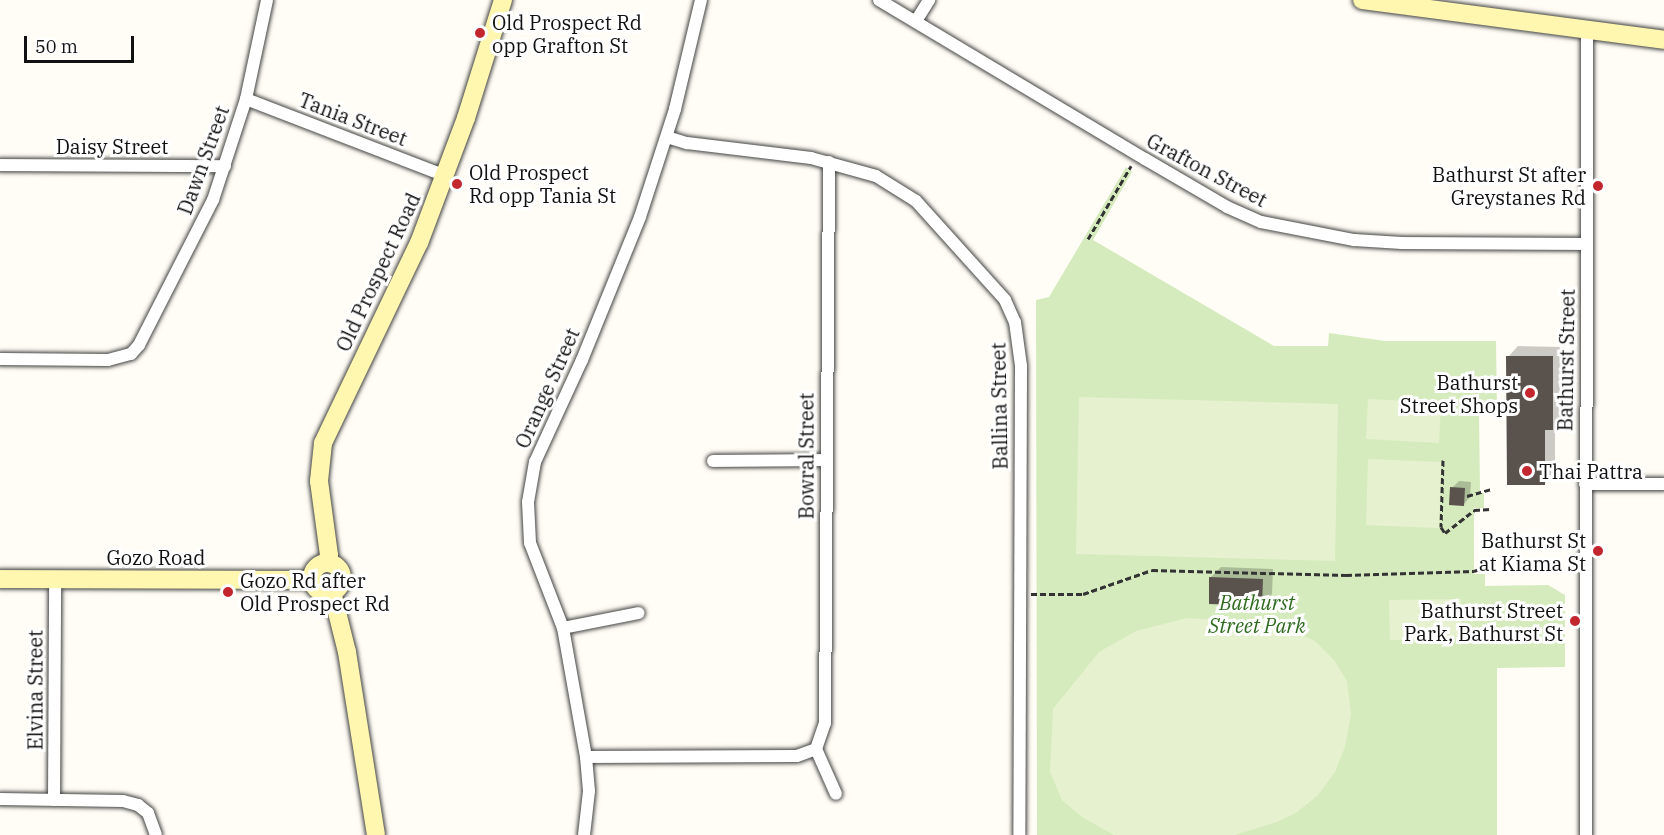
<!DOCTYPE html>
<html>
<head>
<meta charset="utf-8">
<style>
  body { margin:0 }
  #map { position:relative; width:1664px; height:835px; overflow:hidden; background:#fffdf5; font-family:"IBM Plex Serif",serif }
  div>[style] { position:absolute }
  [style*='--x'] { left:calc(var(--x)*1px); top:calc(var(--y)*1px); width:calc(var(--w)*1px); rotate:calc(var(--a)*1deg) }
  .green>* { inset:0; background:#d5ebbd }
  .pitch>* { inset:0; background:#e6f2cf }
  .shadow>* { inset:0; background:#0003 }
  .building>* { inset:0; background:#5a524d }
  .path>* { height:3px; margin-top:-1.5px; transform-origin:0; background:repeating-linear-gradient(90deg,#333 0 6px,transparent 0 9px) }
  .roads { filter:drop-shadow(0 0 2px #444) drop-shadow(0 0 2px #444) }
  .street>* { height:12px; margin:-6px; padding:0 6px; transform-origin:6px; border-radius:6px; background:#fff }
  .secondary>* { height:18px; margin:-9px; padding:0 9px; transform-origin:9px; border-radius:9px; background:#fff6b0 }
  .secondary>.ring { margin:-9px; padding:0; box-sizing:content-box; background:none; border:18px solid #fff6b0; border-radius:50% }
  .dots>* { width:16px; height:16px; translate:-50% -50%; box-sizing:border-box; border:3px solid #fff; border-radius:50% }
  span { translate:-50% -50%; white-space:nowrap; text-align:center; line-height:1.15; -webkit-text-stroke:6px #fff; paint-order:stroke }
  .poi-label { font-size:20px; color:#111 }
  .left { translate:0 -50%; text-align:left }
  .right { translate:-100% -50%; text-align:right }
  .street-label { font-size:20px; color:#111 }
  .park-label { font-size:20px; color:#2f6b1f; font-style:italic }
  .scale { position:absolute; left:24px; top:36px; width:110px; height:27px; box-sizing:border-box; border:3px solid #111; border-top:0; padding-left:8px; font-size:18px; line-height:21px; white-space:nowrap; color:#111; -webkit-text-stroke:4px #fff; paint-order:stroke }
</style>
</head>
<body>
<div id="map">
  <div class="green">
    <div style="clip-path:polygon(1126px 167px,1132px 172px,1093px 240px,1274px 346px,1328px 346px,1329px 333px,1385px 341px,1496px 341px,1497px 411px,1479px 411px,1480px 493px,1484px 493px,1484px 508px,1474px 508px,1474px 574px,1485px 574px,1485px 586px,1548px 585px,1565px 595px,1565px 667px,1497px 668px,1497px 835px,1037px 835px,1036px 300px,1049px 297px)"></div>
  </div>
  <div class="pitch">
    <div style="clip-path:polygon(1079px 397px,1338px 404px,1335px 561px,1076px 554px)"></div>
    <div style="clip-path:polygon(1368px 399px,1441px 403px,1439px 443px,1366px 439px)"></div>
    <div style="clip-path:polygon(1368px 459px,1441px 462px,1439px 528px,1366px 525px)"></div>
    <div style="clip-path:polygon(1461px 599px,1462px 638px,1390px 640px,1389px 600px)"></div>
    <div style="clip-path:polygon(1187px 618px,1265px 623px,1291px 630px,1315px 641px,1334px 660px,1347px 681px,1351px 714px,1345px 747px,1335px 772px,1318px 795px,1296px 813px,1277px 822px,1235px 835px,1114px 835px,1082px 817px,1062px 800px,1050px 772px,1053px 709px,1099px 652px,1136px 631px)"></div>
  </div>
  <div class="shadow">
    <div style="clip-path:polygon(1518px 346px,1563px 347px,1563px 418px,1555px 426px,1555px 473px,1544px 484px,1508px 357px)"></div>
    <div style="clip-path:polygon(1459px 481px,1471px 482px,1470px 497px,1464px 504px,1452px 488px)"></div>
    <div style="clip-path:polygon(1221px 567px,1273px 569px,1272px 594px,1262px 604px,1211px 577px)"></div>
  </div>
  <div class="building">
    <div style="clip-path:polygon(1506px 356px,1553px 356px,1553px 430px,1545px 430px,1545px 485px,1507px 485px)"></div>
    <div style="clip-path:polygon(1450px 487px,1465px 488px,1464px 506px,1449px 505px)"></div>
    <div style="clip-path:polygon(1209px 577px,1263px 579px,1262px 606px,1209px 604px)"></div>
  </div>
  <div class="path">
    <div style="--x:1088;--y:239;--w:85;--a:-59.5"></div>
    <div style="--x:1443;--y:460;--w:67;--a:91.7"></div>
    <div style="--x:1441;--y:527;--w:7;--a:56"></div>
    <div style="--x:1445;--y:533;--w:37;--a:-38"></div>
    <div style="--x:1474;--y:510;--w:17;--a:-3"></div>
    <div style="--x:1467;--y:496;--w:25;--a:-16"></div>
    <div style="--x:1031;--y:594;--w:52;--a:0"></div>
    <div style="--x:1083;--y:594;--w:73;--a:-19.2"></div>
    <div style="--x:1152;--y:570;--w:194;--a:1.5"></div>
    <div style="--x:1346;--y:575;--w:128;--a:-1.8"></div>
    <div style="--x:1474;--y:571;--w:18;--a:-19"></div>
  </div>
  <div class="roads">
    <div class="street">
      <div style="--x:879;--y:0;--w:310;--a:30.9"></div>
      <div style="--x:1145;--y:159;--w:95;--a:30.3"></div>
      <div style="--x:1227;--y:207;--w:37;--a:24"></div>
      <div style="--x:1261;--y:222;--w:95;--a:11"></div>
      <div style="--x:1354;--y:240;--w:48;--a:3.6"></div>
      <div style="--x:1402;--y:243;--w:185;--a:0.3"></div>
      <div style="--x:916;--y:21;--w:25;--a:-58"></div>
      <div style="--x:246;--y:99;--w:214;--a:21.1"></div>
      <div style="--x:667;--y:137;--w:21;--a:17"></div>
      <div style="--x:687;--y:143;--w:125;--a:6.9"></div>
      <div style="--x:811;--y:158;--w:67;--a:15.5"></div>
      <div style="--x:876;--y:176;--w:47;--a:32"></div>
      <div style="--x:916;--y:201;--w:133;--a:48"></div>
      <div style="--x:1005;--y:300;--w:24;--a:66"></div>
      <div style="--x:1015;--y:322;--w:44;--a:82.2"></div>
      <div style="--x:1021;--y:366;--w:469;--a:90.2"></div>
      <div style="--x:0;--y:165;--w:225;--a:0.3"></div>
      <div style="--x:0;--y:359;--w:108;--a:0.5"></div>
      <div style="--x:108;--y:360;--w:24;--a:-15"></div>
      <div style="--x:131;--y:354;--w:12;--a:-48"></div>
      <div style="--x:139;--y:345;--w:163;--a:-63"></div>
      <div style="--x:213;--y:200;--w:106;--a:-71.9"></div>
      <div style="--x:246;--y:99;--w:101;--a:-78"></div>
      <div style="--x:713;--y:461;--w:112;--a:-0.5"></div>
      <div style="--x:1585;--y:484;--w:79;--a:0"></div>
      <div style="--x:563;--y:628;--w:77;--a:-11.2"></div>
      <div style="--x:816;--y:749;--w:49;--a:66"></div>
      <div style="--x:586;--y:757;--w:211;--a:-0.3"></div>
      <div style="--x:797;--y:756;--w:20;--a:-20"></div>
      <div style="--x:816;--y:749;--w:28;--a:-71"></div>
      <div style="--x:825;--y:723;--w:561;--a:-89.59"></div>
      <div style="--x:0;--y:799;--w:123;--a:0.9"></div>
      <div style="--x:123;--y:801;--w:16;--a:15"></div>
      <div style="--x:138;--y:805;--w:13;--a:39"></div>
      <div style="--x:148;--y:813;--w:23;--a:70"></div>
      <div style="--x:54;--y:800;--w:220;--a:-89.7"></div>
      <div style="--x:584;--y:835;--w:44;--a:-83.5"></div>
      <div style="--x:589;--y:791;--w:34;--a:-95"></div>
      <div style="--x:586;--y:757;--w:131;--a:-100.1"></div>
      <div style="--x:563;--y:628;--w:91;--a:-111.2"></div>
      <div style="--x:530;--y:543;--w:41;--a:-92.8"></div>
      <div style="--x:528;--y:502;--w:41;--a:-80.1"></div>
      <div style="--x:535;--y:462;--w:112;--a:-65.3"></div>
      <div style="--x:582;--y:360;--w:154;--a:-67.9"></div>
      <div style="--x:640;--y:217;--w:114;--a:-72"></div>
      <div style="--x:675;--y:109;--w:112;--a:-76.6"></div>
      <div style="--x:1586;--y:835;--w:806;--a:-89.93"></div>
    </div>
    <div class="secondary">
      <div style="--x:1362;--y:0;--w:305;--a:7.5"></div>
      <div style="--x:327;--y:563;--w:8;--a:-76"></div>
      <div style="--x:329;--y:555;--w:75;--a:-97.7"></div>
      <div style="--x:319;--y:481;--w:38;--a:-84"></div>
      <div style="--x:323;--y:443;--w:222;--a:-64.4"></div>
      <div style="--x:419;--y:243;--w:134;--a:-69.4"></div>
      <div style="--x:466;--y:118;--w:124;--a:-72.6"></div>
      <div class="ring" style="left:312px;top:563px;width:12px;height:12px"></div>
      <div style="--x:0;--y:579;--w:312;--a:0.2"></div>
      <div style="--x:332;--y:592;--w:62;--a:76"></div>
      <div style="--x:347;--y:652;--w:185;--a:81"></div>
    </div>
  </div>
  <div class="dots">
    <div style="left:480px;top:33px;background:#c4262e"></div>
    <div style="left:457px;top:184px;background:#c4262e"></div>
    <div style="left:1598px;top:186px;background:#c4262e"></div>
    <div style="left:1530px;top:393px;background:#c4262e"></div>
    <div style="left:1527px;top:471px;background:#c4262e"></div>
    <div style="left:1598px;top:551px;background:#c4262e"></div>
    <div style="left:228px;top:592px;background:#c4262e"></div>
    <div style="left:1575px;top:621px;background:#c4262e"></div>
  </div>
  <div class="poi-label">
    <span class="left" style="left:492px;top:34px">Old Prospect Rd<br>opp Grafton St</span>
    <span class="left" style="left:469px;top:184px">Old Prospect<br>Rd opp Tania St</span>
    <span class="right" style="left:1586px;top:186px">Bathurst St after<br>Greystanes Rd</span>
    <span class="right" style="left:1518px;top:394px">Bathurst<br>Street Shops</span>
    <span class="left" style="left:1539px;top:471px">Thai Pattra</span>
    <span class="right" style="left:1586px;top:552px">Bathurst St<br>at Kiama St</span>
    <span class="left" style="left:240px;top:592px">Gozo Rd after<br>Old Prospect Rd</span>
    <span class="right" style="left:1563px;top:622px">Bathurst Street<br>Park, Bathurst St</span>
  </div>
  <div class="street-label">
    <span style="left:353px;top:119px;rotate:21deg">Tania Street</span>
    <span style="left:112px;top:146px">Daisy Street</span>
    <span style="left:203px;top:160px;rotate:-70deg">Dawn Street</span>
    <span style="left:1207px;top:170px;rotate:28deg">Grafton Street</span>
    <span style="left:378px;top:272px;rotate:-65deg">Old Prospect Road</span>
    <span style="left:1566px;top:360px;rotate:-89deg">Bathurst Street</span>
    <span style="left:547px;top:388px;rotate:-66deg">Orange Street</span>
    <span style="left:999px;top:406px;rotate:-91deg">Ballina Street</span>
    <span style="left:806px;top:456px;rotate:-90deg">Bowral Street</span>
    <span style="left:156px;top:557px">Gozo Road</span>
    <span style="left:35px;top:690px;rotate:-90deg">Elvina Street</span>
  </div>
  <div class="park-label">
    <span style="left:1257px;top:614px">Bathurst<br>Street Park</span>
  </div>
  <div class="scale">50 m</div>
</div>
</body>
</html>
